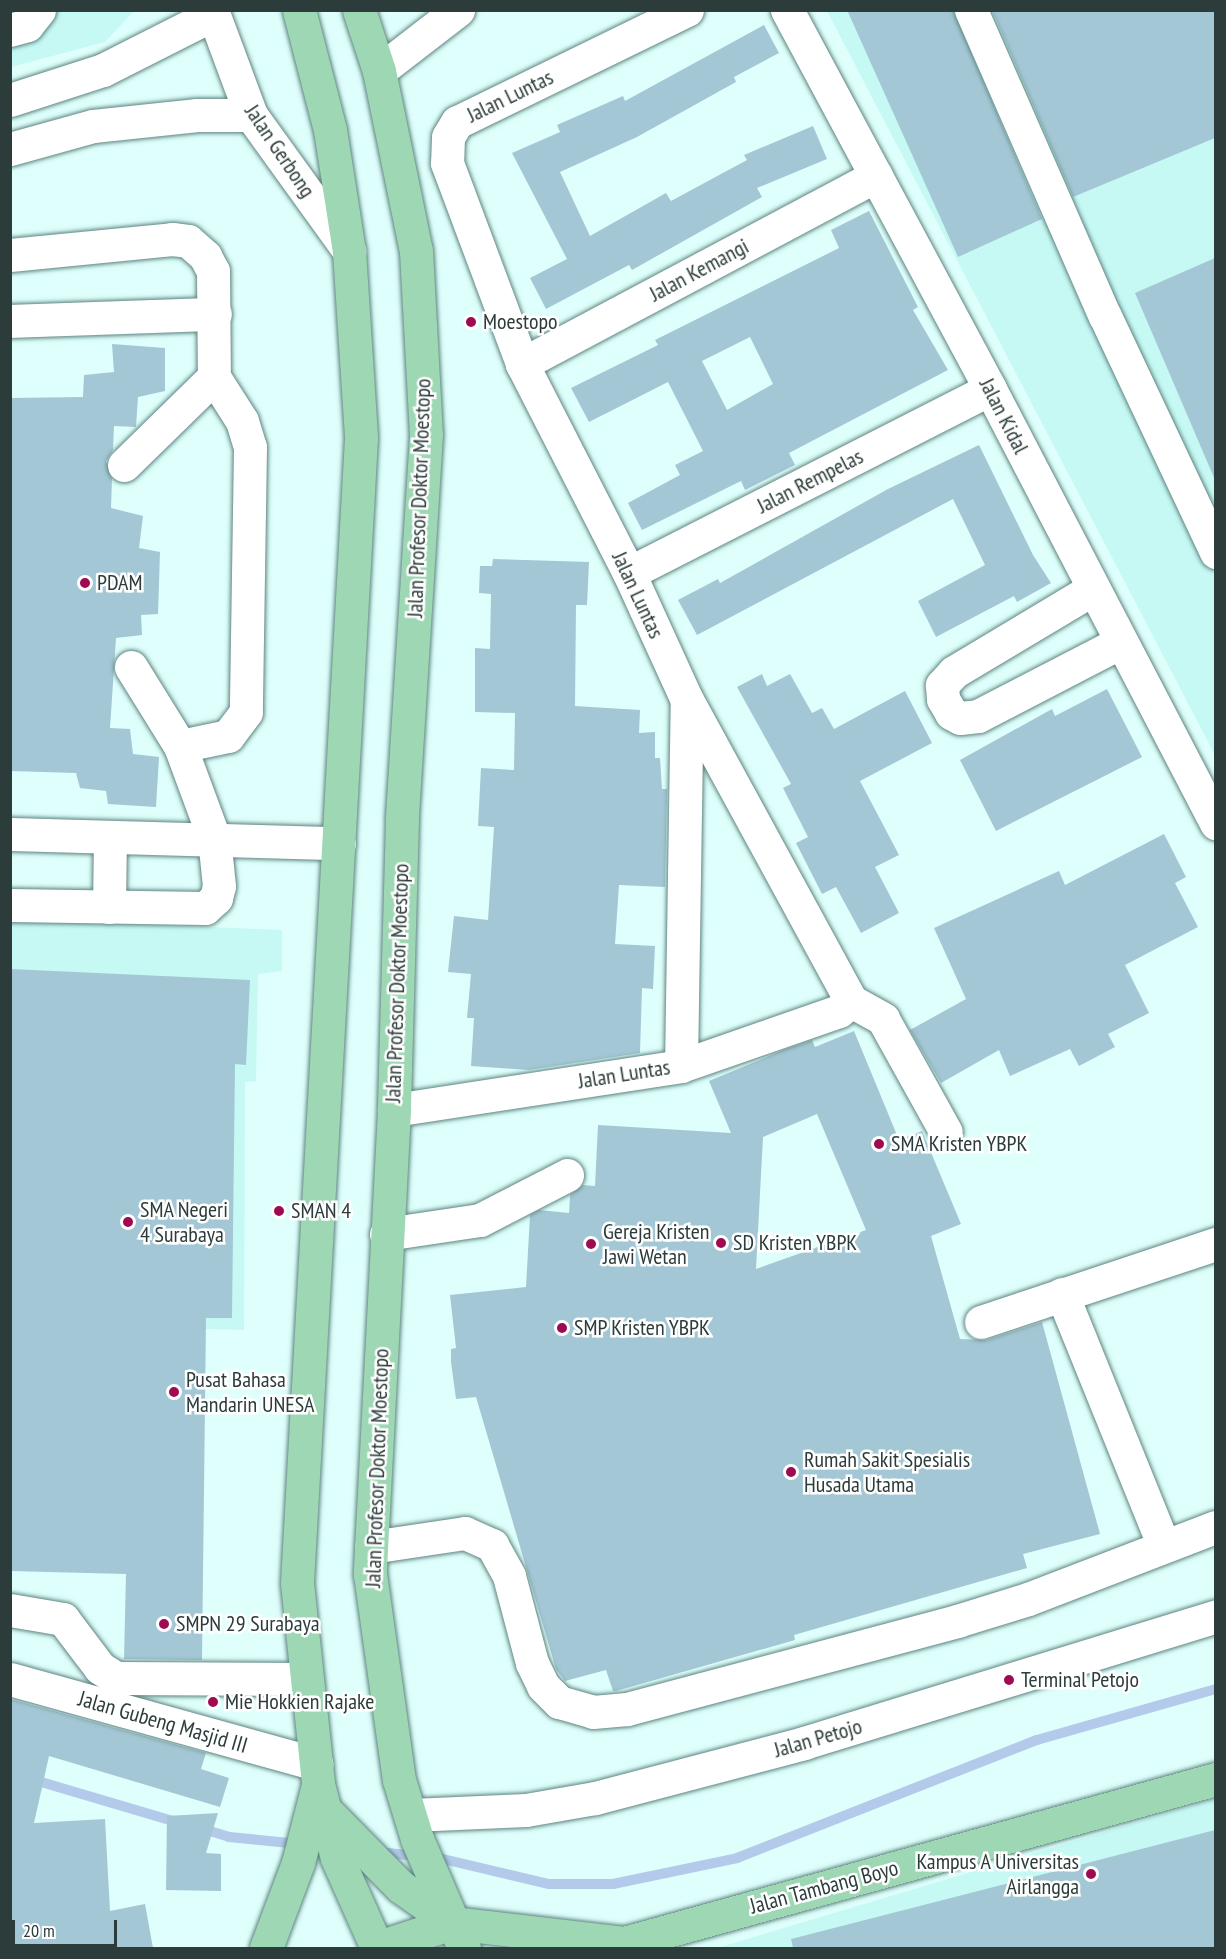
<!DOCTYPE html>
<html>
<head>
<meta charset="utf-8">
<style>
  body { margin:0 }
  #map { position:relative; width:1226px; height:1959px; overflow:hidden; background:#defffb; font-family:"PT Sans Narrow",sans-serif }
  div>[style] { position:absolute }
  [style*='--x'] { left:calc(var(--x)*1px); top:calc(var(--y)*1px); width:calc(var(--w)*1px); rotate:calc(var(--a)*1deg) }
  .built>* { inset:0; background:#c6f9f4 }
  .stream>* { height:10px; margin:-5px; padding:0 5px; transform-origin:5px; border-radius:5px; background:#b3caeb }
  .building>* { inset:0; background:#a4c7d5 }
  .roads { filter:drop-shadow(0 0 2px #5e8480) drop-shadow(0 0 2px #5e8480) }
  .minor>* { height:33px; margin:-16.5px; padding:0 16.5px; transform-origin:16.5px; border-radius:16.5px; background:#fff }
  .major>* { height:33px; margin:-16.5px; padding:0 16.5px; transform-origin:16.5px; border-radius:16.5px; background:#9dd7b3 }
  .dots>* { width:16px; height:16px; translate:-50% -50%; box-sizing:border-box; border:3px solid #fff; border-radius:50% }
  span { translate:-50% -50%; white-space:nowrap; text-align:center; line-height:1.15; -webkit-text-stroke:5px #fff; paint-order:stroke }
  .street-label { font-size:22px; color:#2c3c3a }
  .poi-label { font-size:22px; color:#2c3c3a }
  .left { translate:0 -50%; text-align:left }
  .right { translate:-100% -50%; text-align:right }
  .frame { position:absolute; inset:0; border:12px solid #2c3c3a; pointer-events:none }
  .scale { position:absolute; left:12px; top:1920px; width:105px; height:27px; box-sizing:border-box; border:3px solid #2c3c3a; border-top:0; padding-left:8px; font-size:18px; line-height:21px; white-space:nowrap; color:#2c3c3a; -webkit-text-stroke:4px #fff; paint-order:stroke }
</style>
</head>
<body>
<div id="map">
  <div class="built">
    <div style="clip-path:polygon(11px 11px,134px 11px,105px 42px,11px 67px)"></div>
    <div style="clip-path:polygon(827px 11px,1215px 11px,1215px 755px)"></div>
    <div style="clip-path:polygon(11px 919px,282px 930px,282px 971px,258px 974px,256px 1081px,245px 1082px,244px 1330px,134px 1327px,11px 1436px)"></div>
    <div style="clip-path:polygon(1215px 1799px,1215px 1948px,717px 1948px)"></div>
  </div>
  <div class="stream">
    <div style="--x:31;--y:1779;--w:155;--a:16.5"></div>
    <div style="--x:200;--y:1828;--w:30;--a:17"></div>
    <div style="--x:229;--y:1837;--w:71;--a:5.6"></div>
    <div style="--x:379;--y:1852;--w:64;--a:6.2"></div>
    <div style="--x:443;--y:1859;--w:109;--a:13.3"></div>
    <div style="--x:549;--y:1884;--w:64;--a:0"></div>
    <div style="--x:613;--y:1884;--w:127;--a:-11.8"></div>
    <div style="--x:737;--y:1858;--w:322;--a:-21.5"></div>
    <div style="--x:1037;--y:1740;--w:186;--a:-15.9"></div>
  </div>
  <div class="building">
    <div style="clip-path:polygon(847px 10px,953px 10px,1042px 219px,958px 257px)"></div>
    <div style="clip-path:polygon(992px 10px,1215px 10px,1215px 138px,1073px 197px)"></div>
    <div style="clip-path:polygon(764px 25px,779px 53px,734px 77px,736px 82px,637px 137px,560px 172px,590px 236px,666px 193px,671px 201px,747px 160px,744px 155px,813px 126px,827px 159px,757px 188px,762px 197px,632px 270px,629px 265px,546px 309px,530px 278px,567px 259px,512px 153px,560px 132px,557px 125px,623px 96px,625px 101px)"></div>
    <div style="clip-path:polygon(evenodd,869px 211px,918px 307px,913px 310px,948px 370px,789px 453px,795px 465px,745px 490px,741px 481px,642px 530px,628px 503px,680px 475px,675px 465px,703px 451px,668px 382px,589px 422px,571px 388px,658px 345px,655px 340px,839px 248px,831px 230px,869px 211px,750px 337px,773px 384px,727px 410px,702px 361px,750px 337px)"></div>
    <div style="clip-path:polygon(1215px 258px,1215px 480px,1135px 293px)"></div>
    <div style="clip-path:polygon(112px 344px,165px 348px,165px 391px,138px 397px,136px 427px,114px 426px,113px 450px,106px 461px,112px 479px,111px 508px,143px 516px,139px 548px,160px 552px,158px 614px,141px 615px,142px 635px,116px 638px,110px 728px,130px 729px,133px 754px,159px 757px,156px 807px,108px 804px,106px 791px,80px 788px,76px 773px,10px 771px,10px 398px,83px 397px,84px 375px,114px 372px)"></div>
    <div style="clip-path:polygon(979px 445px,1033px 555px,1051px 583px,1017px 602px,1014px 596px,936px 637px,918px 601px,985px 565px,953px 499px,697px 635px,678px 600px,718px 579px,720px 583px,888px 489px)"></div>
    <div style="clip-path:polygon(493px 559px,589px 562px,587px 605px,576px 605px,575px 706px,640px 710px,639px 733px,655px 732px,655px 758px,660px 758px,662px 789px,667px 789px,665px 887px,619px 885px,615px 944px,655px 946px,653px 989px,642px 988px,640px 1053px,529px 1070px,471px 1066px,474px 1018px,467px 1018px,471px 974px,448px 972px,454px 916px,488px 920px,494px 827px,478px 826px,481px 768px,514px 770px,515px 713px,475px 712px,475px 648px,490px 649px,491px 594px,479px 593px,480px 566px,492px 566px)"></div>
    <div style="clip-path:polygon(762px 674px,767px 686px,790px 674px,812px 713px,822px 708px,834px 729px,905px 691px,932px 743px,860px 781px,899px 855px,875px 867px,899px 913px,861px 933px,836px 887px,822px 894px,796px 843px,808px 837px,783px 788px,791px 784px,737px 687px)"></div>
    <div style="clip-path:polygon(1107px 689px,1142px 757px,996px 831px,960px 760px,1052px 709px,1055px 716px)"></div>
    <div style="clip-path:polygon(1164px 834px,1186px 877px,1175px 883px,1198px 927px,1125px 965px,1149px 1013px,1108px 1034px,1115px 1047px,1079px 1066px,1070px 1049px,1010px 1076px,999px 1050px,941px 1083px,910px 1030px,966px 999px,934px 928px,1059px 871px,1065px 885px)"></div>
    <div style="clip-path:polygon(10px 969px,250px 980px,246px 1065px,235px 1064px,232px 1318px,206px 1318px,202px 1660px,124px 1659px,126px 1574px,10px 1571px)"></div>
    <div style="clip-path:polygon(evenodd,854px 1031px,899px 1140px,922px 1131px,961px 1224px,931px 1236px,960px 1339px,987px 1340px,1042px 1322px,1100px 1534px,1023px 1554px,1027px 1568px,794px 1635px,795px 1640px,616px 1691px,613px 1691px,606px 1670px,565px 1681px,556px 1669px,476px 1397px,456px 1399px,451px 1362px,451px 1349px,456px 1348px,450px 1295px,526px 1287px,530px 1215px,539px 1210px,569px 1213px,570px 1195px,583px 1185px,595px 1186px,598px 1125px,731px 1133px,709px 1081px,786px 1049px,812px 1040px,815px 1047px,854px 1031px,817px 1114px,866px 1230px,756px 1269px,763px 1137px,817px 1114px)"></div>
    <div style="clip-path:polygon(10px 1699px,206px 1753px,201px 1769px,229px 1778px,220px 1807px,49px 1756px,34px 1823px,105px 1819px,110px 1911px,145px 1904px,153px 1948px,10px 1948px)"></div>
    <div style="clip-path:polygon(218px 1813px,206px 1853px,221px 1854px,221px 1891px,166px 1890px,167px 1816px)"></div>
    <div style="clip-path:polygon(1215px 1830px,1215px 1948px,793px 1948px,791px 1939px)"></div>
  </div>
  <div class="roads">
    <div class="minor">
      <div style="--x:212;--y:10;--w:112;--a:69.6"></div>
      <div style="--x:251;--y:115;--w:168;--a:54.2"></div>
      <div style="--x:687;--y:10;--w:256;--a:154"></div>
      <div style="--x:457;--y:122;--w:17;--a:121"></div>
      <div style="--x:448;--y:137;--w:26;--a:92"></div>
      <div style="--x:447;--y:163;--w:215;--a:69.5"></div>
      <div style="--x:522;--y:364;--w:235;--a:62.9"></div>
      <div style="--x:629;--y:573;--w:140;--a:65.5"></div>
      <div style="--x:687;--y:700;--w:343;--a:61.4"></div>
      <div style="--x:851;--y:1001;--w:37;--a:29"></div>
      <div style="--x:883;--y:1019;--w:129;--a:60.9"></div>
      <div style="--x:787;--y:10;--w:430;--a:61.8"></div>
      <div style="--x:990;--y:389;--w:490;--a:62.5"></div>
      <div style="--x:971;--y:10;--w:334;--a:66.4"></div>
      <div style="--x:1105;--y:316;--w:261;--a:64.8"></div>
      <div style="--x:10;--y:30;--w:18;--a:-16"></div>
      <div style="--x:27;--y:25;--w:19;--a:-51"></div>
      <div style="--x:379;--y:71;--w:100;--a:-37.7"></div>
      <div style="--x:10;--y:100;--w:98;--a:-17.9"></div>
      <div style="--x:103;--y:70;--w:124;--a:-26.8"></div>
      <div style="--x:10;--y:149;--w:86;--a:-15.5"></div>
      <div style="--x:93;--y:126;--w:105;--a:-6"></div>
      <div style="--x:197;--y:115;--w:54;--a:0"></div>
      <div style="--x:10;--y:255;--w:163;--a:-5.6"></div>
      <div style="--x:172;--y:239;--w:16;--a:7"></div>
      <div style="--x:188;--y:241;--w:23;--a:41"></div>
      <div style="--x:205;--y:256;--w:17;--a:62"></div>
      <div style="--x:213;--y:271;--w:106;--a:89.5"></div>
      <div style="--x:10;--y:321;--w:205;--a:-2"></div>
      <div style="--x:522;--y:364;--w:401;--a:-28"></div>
      <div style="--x:124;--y:465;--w:126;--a:-44.4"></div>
      <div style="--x:214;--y:377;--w:52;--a:57.5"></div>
      <div style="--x:242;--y:421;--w:27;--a:73"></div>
      <div style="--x:250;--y:447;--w:265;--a:90.9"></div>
      <div style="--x:246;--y:712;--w:30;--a:127"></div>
      <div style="--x:228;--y:736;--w:49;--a:168.2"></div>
      <div style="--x:629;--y:573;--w:405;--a:-27"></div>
      <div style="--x:1091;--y:590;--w:160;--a:149.1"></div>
      <div style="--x:954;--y:672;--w:18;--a:133"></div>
      <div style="--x:942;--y:685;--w:14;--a:86"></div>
      <div style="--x:943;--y:699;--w:16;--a:60"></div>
      <div style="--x:951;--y:713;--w:10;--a:29"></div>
      <div style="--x:960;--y:718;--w:18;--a:-6"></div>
      <div style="--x:978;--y:716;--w:159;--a:-27.4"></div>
      <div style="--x:10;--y:834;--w:329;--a:1.6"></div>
      <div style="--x:10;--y:905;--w:195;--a:0.9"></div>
      <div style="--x:205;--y:908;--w:15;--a:-42"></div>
      <div style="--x:216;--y:898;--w:12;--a:-76"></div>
      <div style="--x:219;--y:886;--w:48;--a:-95.9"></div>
      <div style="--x:214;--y:838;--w:98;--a:-110.3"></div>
      <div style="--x:180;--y:746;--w:93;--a:-121.8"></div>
      <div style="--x:109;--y:907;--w:68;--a:-89.2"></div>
      <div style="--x:681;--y:1066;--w:364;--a:-89.1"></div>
      <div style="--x:394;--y:1110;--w:290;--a:-8.7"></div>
      <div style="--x:681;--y:1066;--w:167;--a:-19.2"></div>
      <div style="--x:839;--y:1011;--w:16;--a:-40"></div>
      <div style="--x:386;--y:1234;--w:95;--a:-8.5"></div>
      <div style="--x:480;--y:1220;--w:98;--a:-27.3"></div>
      <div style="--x:1062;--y:1294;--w:270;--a:68"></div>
      <div style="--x:981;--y:1322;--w:248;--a:-18.4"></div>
      <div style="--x:371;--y:1547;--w:95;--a:-8.5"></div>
      <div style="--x:465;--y:1533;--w:30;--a:24"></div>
      <div style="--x:492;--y:1545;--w:35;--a:61"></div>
      <div style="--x:509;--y:1576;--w:90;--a:75.2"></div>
      <div style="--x:532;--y:1663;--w:25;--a:64"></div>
      <div style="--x:543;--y:1686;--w:23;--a:45"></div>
      <div style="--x:559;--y:1702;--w:35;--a:16"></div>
      <div style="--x:593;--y:1712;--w:34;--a:-5"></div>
      <div style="--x:627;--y:1709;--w:342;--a:-14.9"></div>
      <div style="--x:957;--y:1621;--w:74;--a:-17.2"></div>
      <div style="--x:1028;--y:1599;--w:201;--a:-21"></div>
      <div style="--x:10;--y:1610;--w:54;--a:9.6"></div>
      <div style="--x:63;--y:1619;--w:61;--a:52.9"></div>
      <div style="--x:100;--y:1668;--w:19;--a:32"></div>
      <div style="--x:116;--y:1678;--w:190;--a:0.3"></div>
      <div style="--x:10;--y:1679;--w:318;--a:15.5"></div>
      <div style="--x:411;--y:1815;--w:115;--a:-2.5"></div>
      <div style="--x:526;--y:1810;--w:70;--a:-9.9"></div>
      <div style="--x:595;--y:1798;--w:216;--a:-14.7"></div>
      <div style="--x:804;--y:1743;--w:431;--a:-17.1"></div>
    </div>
    <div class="major">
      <div style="--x:299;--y:10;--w:124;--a:75.5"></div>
      <div style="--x:330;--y:130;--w:122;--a:81.1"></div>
      <div style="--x:349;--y:251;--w:187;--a:86.3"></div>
      <div style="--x:361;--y:438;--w:1147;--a:93.2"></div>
      <div style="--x:297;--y:1583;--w:202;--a:84"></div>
      <div style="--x:318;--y:1784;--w:76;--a:75.6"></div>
      <div style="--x:337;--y:1858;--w:98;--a:66"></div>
      <div style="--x:359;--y:10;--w:64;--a:71.8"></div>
      <div style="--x:379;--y:71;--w:184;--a:78.4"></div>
      <div style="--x:416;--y:251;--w:183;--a:86.9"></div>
      <div style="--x:426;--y:434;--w:386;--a:93.6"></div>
      <div style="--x:402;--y:819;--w:291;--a:91.6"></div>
      <div style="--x:394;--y:1110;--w:465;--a:93"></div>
      <div style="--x:370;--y:1574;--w:208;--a:82"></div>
      <div style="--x:399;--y:1780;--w:62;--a:73"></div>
      <div style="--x:417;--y:1839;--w:119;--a:66.7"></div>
      <div style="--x:328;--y:1813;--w:104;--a:45.4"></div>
      <div style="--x:401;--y:1887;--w:62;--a:35.2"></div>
      <div style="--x:452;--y:1923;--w:173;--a:6.6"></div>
      <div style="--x:266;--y:1948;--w:91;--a:-69.4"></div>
      <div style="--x:298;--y:1863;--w:81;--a:-75.6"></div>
      <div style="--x:376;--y:1948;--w:80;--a:-18.2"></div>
      <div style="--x:606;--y:1948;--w:633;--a:-15.49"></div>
    </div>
  </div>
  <div class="dots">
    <div style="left:471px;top:322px;background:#9f0b53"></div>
    <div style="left:85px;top:583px;background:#9f0b53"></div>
    <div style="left:879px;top:1144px;background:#9f0b53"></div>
    <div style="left:279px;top:1211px;background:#9f0b53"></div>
    <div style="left:128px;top:1222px;background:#9f0b53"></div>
    <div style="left:721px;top:1243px;background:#9f0b53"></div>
    <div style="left:591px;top:1244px;background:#9f0b53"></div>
    <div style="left:562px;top:1328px;background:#9f0b53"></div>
    <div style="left:174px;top:1392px;background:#9f0b53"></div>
    <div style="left:791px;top:1472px;background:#9f0b53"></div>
    <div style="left:164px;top:1624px;background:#9f0b53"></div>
    <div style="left:1009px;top:1680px;background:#9f0b53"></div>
    <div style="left:213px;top:1702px;background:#9f0b53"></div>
    <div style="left:1091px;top:1874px;background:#9f0b53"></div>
  </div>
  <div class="street-label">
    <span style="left:510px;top:96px;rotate:-26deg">Jalan Luntas</span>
    <span style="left:280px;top:151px;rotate:56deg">Jalan Gerbong</span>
    <span style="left:699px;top:270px;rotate:-28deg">Jalan Kemangi</span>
    <span style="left:1004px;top:416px;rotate:63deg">Jalan Kidal</span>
    <span style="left:810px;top:481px;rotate:-27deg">Jalan Rempelas</span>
    <span style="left:419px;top:498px;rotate:-88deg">Jalan Profesor Doktor Moestopo</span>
    <span style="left:638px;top:595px;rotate:65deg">Jalan Luntas</span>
    <span style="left:397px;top:983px;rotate:-88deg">Jalan Profesor Doktor Moestopo</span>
    <span style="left:624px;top:1074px;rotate:-9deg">Jalan Luntas</span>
    <span style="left:377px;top:1468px;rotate:-88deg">Jalan Profesor Doktor Moestopo</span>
    <span style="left:163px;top:1722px;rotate:16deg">Jalan Gubeng Masjid III</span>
    <span style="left:818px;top:1738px;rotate:-16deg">Jalan Petojo</span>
    <span style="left:824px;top:1887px;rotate:-15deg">Jalan Tambang Boyo</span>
  </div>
  <div class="poi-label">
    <span class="left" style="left:483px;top:322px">Moestopo</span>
    <span class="left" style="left:97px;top:583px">PDAM</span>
    <span class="left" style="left:891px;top:1144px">SMA Kristen YBPK</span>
    <span class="left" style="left:140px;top:1222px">SMA Negeri<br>4 Surabaya</span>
    <span class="left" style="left:291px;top:1211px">SMAN 4</span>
    <span class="left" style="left:603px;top:1244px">Gereja Kristen<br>Jawi Wetan</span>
    <span class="left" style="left:733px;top:1243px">SD Kristen YBPK</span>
    <span class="left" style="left:574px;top:1328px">SMP Kristen YBPK</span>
    <span class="left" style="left:186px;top:1392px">Pusat Bahasa<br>Mandarin UNESA</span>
    <span class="left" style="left:804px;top:1472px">Rumah Sakit Spesialis<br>Husada Utama</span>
    <span class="left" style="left:176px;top:1624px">SMPN 29 Surabaya</span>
    <span class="left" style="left:1021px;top:1680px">Terminal Petojo</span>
    <span class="left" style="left:225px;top:1702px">Mie Hokkien Rajake</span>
    <span class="right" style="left:1079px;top:1874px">Kampus A Universitas<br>Airlangga</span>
  </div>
  <div class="frame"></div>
  <div class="scale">20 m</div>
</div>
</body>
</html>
